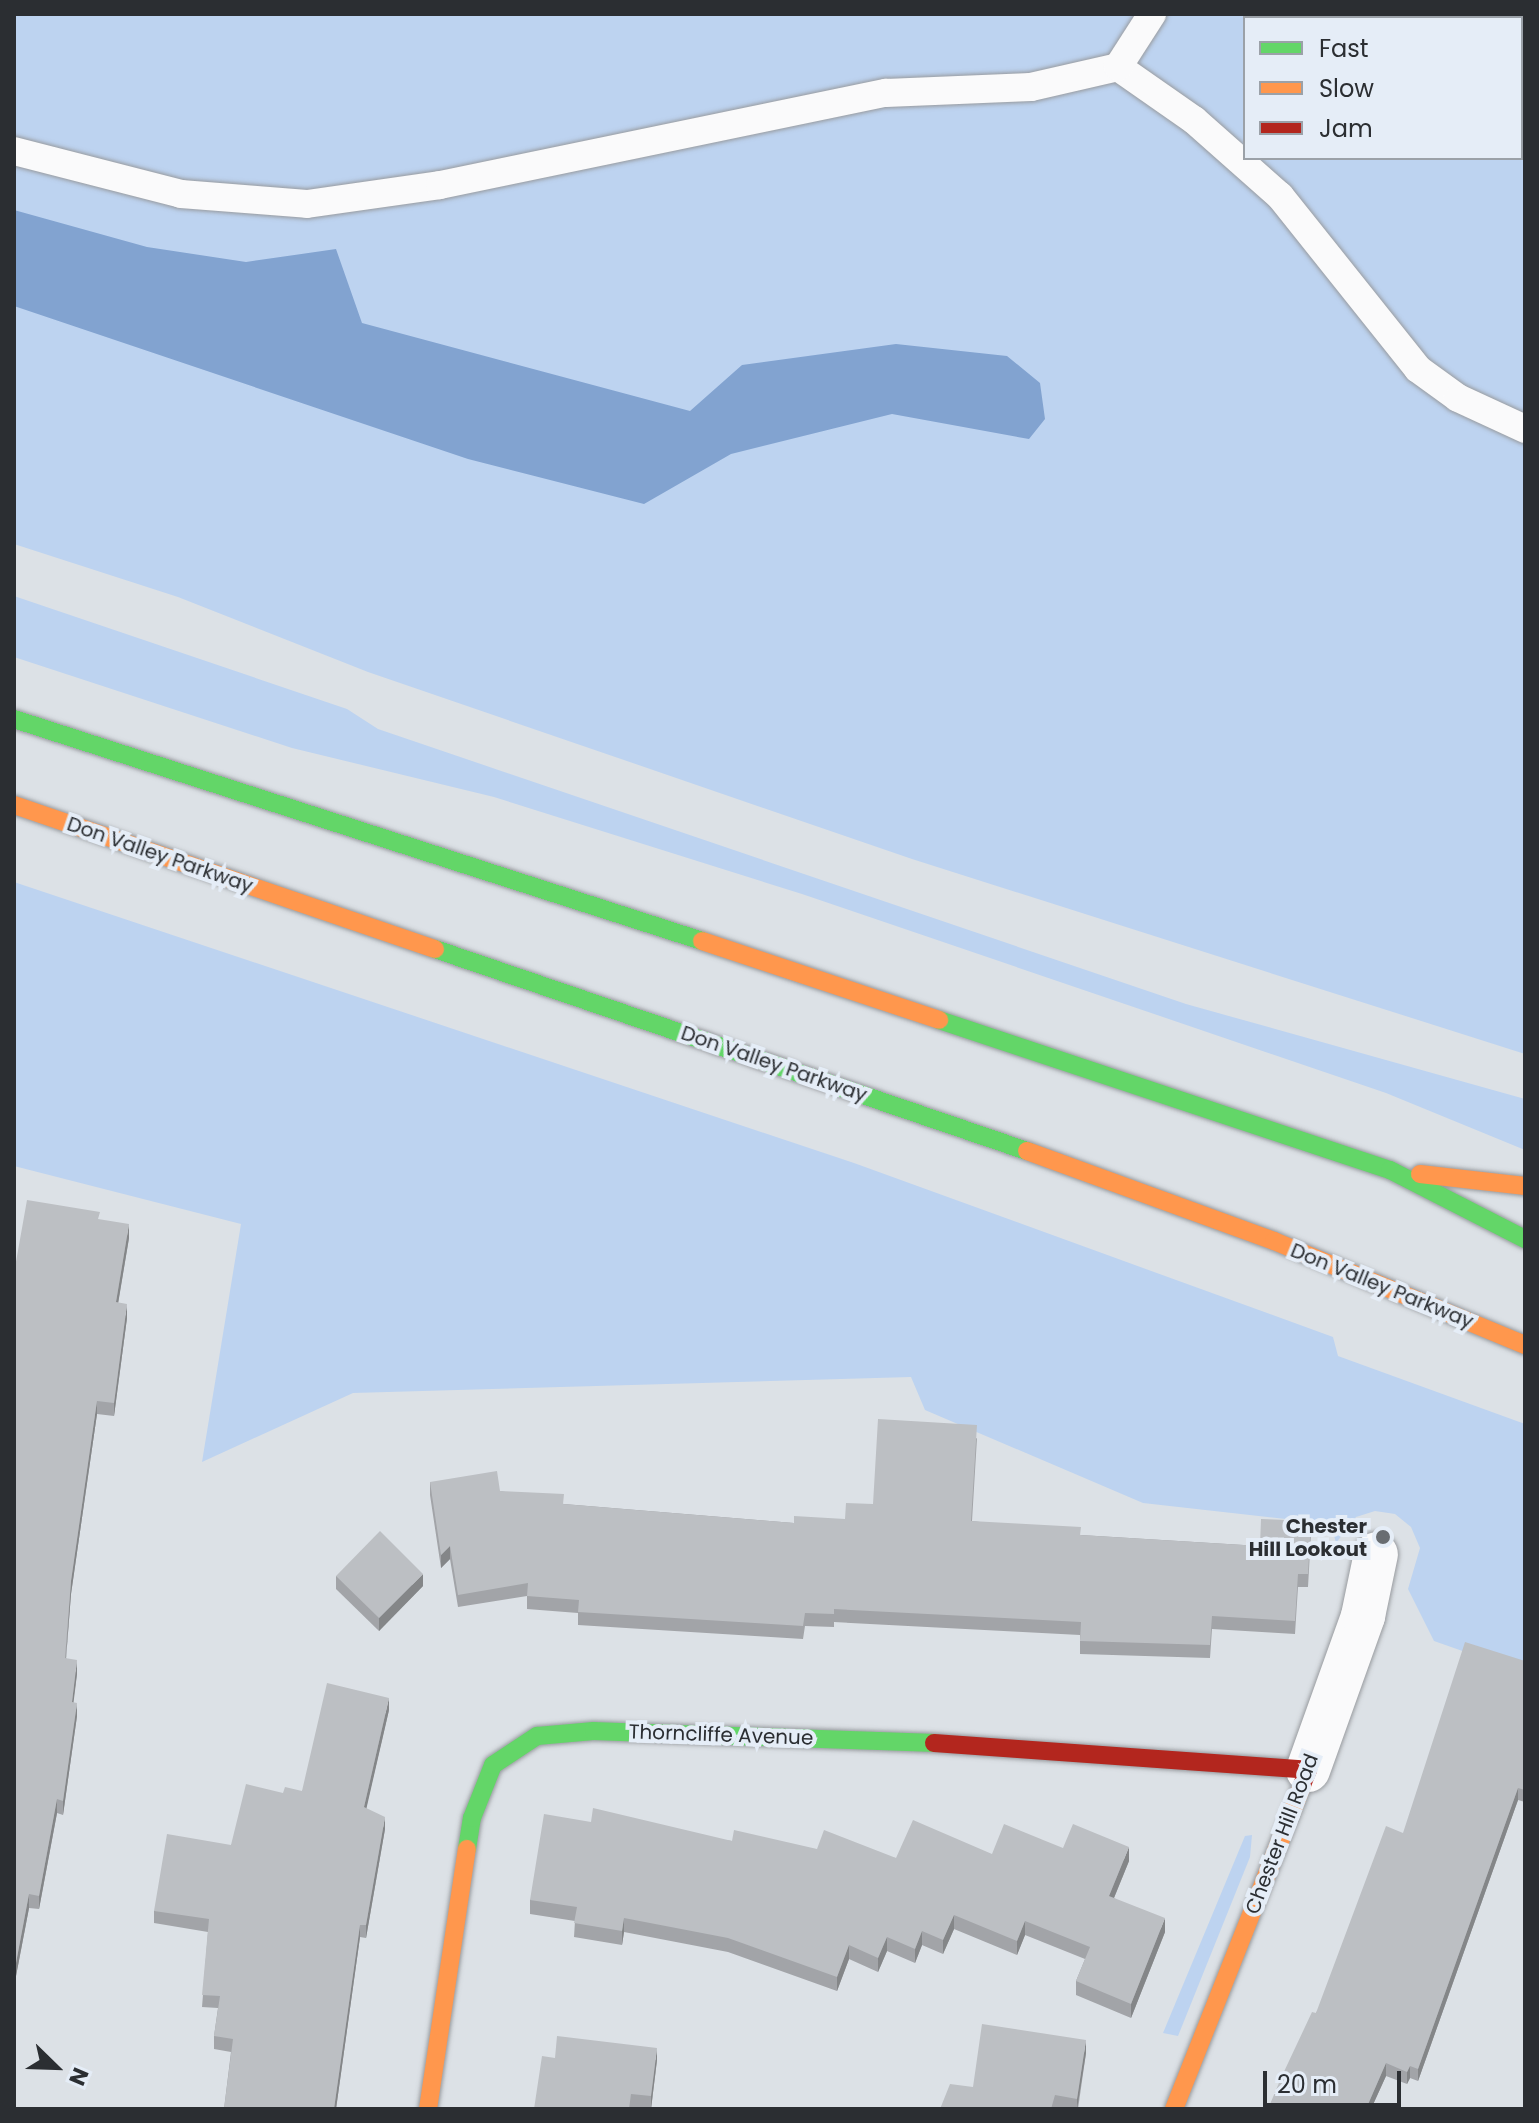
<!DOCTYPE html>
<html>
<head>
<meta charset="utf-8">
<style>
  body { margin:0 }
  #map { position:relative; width:1539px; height:2123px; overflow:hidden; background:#dce1e6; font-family:Poppins,sans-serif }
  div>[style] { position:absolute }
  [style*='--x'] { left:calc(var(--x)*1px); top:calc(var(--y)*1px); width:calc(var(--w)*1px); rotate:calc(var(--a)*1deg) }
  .green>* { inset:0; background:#bdd3f0 }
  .water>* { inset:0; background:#82a3d0 }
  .roads { filter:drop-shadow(0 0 2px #989b9f) drop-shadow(0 0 2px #989b9f) }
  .lane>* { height:28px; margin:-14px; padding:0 14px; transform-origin:14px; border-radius:14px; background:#fafafb }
  .street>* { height:44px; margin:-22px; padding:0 22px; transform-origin:22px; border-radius:22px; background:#fafafb }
  .fast>* { height:18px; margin:-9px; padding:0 9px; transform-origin:9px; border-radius:9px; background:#63d668 }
  .slow>* { height:18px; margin:-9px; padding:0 9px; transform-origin:9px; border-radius:9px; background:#ff974d }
  .jam>* { height:18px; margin:-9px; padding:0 9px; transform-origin:9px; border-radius:9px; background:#b3261e }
  .wall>* { inset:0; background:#a2a4a8 }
  .shaded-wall>* { inset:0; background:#848688 }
  .building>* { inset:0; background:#bcbfc3 }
  .dots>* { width:22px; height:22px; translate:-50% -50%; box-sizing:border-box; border:4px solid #e5edf7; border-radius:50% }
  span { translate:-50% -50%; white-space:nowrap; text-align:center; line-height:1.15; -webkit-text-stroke:8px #e5edf7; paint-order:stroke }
  .street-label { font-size:20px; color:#2b2e32 }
  .poi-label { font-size:20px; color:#2b2e32; font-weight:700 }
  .right { translate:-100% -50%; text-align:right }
  .frame { position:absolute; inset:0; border:16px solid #2b2e32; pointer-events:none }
  .legend { position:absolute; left:1243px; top:16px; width:280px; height:144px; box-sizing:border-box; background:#e5edf7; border:2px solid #9ba1a8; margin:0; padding:10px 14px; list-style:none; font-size:24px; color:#2b2e32 }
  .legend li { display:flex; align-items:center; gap:16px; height:40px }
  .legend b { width:40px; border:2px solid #9ba1a8 }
  .north { position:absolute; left:16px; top:2027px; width:80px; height:80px; -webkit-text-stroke:6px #e5edf7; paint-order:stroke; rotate:113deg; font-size:22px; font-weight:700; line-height:32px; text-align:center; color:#2b2e32 }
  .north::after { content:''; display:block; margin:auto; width:28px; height:36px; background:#2b2e32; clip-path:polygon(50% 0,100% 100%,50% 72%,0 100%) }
  .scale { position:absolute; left:1263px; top:2071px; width:138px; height:36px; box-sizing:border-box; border:4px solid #2b2e32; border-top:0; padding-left:10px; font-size:24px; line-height:28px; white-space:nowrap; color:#2b2e32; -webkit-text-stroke:6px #e5edf7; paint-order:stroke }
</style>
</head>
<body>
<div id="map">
  <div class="green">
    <div style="clip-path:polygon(evenodd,14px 14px,1525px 14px,1525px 1054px,912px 859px,368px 672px,178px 597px,14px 544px,14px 14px,1245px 18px,1521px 18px,1521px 158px,1245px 158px,1245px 18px)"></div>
    <div style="clip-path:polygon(14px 596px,347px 709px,378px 729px,1186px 1004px,1525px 1099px,1525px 1150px,1386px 1093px,802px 894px,494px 797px,292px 748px,14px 657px)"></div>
    <div style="clip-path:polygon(14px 882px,854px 1163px,1333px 1337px,1338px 1356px,1525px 1424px,1525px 1673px,1434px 1641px,1408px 1589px,1420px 1548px,1411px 1527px,1395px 1514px,1375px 1511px,1356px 1517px,1336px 1543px,1331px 1524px,1143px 1503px,925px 1410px,911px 1377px,353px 1393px,202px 1462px,241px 1224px,14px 1166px)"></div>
    <div style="clip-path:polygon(1252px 1835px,1250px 1857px,1178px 2036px,1163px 2033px,1245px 1836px)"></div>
  </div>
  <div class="water">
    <div style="clip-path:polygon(14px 210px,147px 247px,246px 262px,336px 249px,362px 323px,690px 411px,742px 365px,896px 344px,1007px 356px,1040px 383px,1045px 419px,1029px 439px,892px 414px,731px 454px,644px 504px,468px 459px,14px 306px)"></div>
  </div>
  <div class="roads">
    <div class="lane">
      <div style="--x:1118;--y:67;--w:93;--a:34.9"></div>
      <div style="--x:1194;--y:120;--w:115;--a:41.5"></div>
      <div style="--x:1280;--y:196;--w:221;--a:51.4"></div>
      <div style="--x:1418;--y:369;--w:49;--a:35.9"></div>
      <div style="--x:1458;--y:398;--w:74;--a:24.8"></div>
      <div style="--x:14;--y:151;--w:172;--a:14.4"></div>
      <div style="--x:181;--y:194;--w:126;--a:4.5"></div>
      <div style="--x:307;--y:204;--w:134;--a:-8.1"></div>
      <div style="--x:440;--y:185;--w:455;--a:-11.7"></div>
      <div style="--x:886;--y:93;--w:145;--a:-2.4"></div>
      <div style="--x:1031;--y:87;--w:89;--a:-12.9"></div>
      <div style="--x:1118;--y:67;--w:63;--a:-57.3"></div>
    </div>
    <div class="street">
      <div style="--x:1308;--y:1770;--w:164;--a:-70.3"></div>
      <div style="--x:1363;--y:1616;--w:63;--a:-78.2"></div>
    </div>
    <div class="fast">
      <div style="--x:14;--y:719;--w:723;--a:17.88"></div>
      <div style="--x:435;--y:949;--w:626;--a:18.84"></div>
      <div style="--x:939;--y:1020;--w:475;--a:18.4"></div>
      <div style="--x:1390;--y:1170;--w:152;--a:27.1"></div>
      <div style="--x:467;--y:1849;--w:31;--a:-81"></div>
      <div style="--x:472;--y:1818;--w:57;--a:-68.4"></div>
      <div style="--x:493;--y:1765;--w:53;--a:-33.4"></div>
      <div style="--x:537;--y:1736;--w:57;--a:-5"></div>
      <div style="--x:594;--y:1731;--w:340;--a:2"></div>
    </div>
    <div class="slow">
      <div style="--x:14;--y:805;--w:445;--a:18.9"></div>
      <div style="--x:702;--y:941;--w:250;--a:18.4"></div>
      <div style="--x:1027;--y:1151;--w:263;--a:20"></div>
      <div style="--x:1274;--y:1241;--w:272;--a:22.5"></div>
      <div style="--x:1420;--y:1174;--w:106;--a:6.5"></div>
      <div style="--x:428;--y:2109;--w:263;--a:-81.5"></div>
      <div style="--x:1174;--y:2109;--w:348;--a:-68.4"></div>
    </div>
    <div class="jam">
      <div style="--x:934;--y:1743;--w:375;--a:4.1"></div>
      <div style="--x:1308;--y:1770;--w:16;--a:112"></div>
    </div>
  </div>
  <div class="wall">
    <div style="clip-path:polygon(100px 1220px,129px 1238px,118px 1303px,127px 1318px,114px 1416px,97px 1414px,71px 1594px,66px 1658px,77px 1674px,73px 1702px,77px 1716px,63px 1815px,57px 1813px,39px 1909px,29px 1908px,16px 1976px,14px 1976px,14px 1273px)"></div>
    <div style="clip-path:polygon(977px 1438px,972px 1521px,1081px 1535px,1260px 1546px,1311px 1534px,1308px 1587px,1298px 1587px,1295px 1634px,1212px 1629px,1210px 1658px,1080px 1654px,1080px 1635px,834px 1622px,834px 1627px,805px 1626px,803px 1639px,578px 1625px,578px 1613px,527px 1609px,527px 1596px,458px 1607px,450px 1559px,441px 1568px,430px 1495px,430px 1482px,500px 1491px,564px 1504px,794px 1523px,845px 1519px,873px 1504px)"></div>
    <div style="clip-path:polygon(336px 1576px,423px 1586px,379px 1631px,336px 1589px)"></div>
    <div style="clip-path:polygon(1525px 1661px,1525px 1802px,1518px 1800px,1418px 2081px,1410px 2078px,1407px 2084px,1386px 2076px,1371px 2109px,1268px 2109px,1316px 2013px)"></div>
    <div style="clip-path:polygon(389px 1710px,366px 1808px,385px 1829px,366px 1938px,360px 1937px,336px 2109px,224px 2109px,231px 2052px,214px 2049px,214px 2036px,218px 2008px,202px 2007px,208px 1932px,154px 1923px,154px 1911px,231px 1845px,283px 1793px,302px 1791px)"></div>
    <div style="clip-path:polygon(591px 1822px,732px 1841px,896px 1858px,992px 1854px,1063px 1848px,1129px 1861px,1114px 1898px,1165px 1932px,1131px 2018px,1076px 1995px,1076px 1981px,1085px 1959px,1025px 1935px,1017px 1955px,954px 1929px,943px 1954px,922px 1945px,915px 1963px,887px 1951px,878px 1972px,849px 1959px,837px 1991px,728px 1952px,624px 1932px,622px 1945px,574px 1937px,575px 1921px,530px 1914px,530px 1900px)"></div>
    <div style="clip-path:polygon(1086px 2053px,1078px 2109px,1055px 2108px,973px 2087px)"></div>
    <div style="clip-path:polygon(555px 2058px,657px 2060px,651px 2109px,631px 2107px,631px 2109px,534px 2109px)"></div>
  </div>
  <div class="shaded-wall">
    <div style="clip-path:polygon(129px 1224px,129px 1238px,116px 1316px,116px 1302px)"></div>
    <div style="clip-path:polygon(127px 1304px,127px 1318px,114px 1416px,114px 1403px)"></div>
    <div style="clip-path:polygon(97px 1401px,97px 1414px,71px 1594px,65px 1672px,71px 1581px)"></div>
    <div style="clip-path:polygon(450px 1546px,450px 1559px,441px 1568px,441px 1555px)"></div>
    <div style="clip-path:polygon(423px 1574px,423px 1586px,379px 1631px,379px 1618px)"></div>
    <div style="clip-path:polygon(77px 1660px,77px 1674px,72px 1715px,72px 1702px)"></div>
    <div style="clip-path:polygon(389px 1698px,389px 1710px,364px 1819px,364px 1807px)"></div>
    <div style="clip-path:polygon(77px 1703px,77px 1716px,63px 1815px,63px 1801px)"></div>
    <div style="clip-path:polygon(1518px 1788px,1518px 1800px,1418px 2081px,1418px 2069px)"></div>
    <div style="clip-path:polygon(57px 1799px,57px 1813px,39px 1909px,39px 1896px)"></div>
    <div style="clip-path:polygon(385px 1817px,385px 1829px,366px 1938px,366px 1925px)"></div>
    <div style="clip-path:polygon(1129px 1847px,1129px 1861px,1109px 1910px,1109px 1896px)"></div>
    <div style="clip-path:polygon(29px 1894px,29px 1908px,16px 1976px,16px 1963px)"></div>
    <div style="clip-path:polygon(954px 1915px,954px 1929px,943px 1954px,943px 1940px)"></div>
    <div style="clip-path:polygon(624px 1918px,624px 1932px,622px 1945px,622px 1931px)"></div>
    <div style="clip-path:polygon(1165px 1918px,1165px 1932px,1131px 2018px,1131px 2004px)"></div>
    <div style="clip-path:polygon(1025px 1921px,1025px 1935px,1017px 1955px,1017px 1941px)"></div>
    <div style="clip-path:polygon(360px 1925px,360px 1937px,336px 2109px,334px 2109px)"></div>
    <div style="clip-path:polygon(922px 1931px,922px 1945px,915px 1963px,915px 1949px)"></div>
    <div style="clip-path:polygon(887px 1937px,887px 1951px,878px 1972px,878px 1958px)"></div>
    <div style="clip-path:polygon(849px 1945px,849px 1959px,837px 1991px,837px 1977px)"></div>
    <div style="clip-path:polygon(1086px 2040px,1086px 2053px,1077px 2109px,1077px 2099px)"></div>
    <div style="clip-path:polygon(657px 2048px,657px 2060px,651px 2109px,651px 2096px)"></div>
    <div style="clip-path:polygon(1386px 2063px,1386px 2076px,1371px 2109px,1366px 2109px)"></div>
    <div style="clip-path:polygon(1410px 2066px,1410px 2078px,1407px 2084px,1407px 2072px)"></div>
  </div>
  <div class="building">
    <div style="clip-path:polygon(27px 1200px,100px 1212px,98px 1219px,129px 1224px,116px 1302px,127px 1304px,114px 1403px,97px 1401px,71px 1581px,65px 1658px,77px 1660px,72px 1702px,77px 1703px,63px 1801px,57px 1799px,39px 1896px,29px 1894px,16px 1963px,14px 1963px,14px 1273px)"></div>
    <div style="clip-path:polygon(878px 1419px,977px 1425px,971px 1521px,1081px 1527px,1080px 1535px,1260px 1546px,1261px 1519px,1311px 1521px,1308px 1574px,1298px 1574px,1295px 1621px,1212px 1616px,1210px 1645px,1080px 1641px,1081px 1622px,834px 1609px,834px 1614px,805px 1613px,803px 1626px,578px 1612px,579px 1600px,527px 1596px,528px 1583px,458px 1595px,450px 1546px,441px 1555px,430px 1482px,497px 1471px,500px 1491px,564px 1494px,563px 1504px,794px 1523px,794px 1516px,845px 1519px,846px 1503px,873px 1504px)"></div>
    <div style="clip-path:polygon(380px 1531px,423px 1574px,379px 1618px,336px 1576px)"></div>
    <div style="clip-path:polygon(1465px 1642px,1525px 1661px,1525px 1790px,1518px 1788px,1418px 2069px,1410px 2066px,1407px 2072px,1386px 2063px,1366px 2109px,1268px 2109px,1281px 2078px,1312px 2012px,1316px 2013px,1386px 1826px,1403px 1833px)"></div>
    <div style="clip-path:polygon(327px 1683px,389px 1698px,364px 1807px,385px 1817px,366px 1925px,360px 1925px,334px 2109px,224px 2109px,233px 2039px,214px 2036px,220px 1996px,202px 1995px,209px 1919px,154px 1911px,167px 1834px,231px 1845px,246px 1784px,283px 1793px,285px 1787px,302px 1791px)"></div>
    <div style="clip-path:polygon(593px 1808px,732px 1841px,734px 1830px,817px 1849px,824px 1830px,896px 1858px,913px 1820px,992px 1854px,1004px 1824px,1063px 1848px,1073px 1824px,1129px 1847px,1109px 1896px,1165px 1918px,1131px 2004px,1076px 1981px,1090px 1947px,1025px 1921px,1017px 1941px,954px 1915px,943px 1940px,922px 1931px,915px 1949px,887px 1937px,878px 1958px,849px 1945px,837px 1977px,728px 1938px,624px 1918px,622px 1931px,574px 1923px,577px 1907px,530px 1900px,544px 1814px,591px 1822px)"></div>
    <div style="clip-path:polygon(982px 2024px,1086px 2040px,1077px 2099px,1055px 2095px,1051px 2109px,940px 2109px,950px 2084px,973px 2087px)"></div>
    <div style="clip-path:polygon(557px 2036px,657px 2048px,651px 2096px,631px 2094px,629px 2109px,534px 2109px,542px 2056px,555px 2058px)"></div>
  </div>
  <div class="dots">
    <div style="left:1383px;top:1537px;background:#696d71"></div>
  </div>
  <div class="street-label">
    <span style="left:160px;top:855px;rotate:19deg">Don Valley Parkway</span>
    <span style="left:774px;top:1064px;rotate:19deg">Don Valley Parkway</span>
    <span style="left:1382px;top:1286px;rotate:22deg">Don Valley Parkway</span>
    <span style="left:721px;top:1735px;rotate:2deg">Thorncliffe Avenue</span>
    <span style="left:1282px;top:1834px;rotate:-69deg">Chester Hill Road</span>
  </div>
  <div class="poi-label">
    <span class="right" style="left:1367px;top:1538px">Chester<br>Hill Lookout</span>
  </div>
  <div class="frame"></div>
  <ul class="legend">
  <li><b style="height:10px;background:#63d668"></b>Fast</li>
  <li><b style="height:10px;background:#ff974d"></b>Slow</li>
  <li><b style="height:10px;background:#b3261e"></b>Jam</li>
  </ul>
  <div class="north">N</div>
  <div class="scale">20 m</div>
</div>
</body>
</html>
